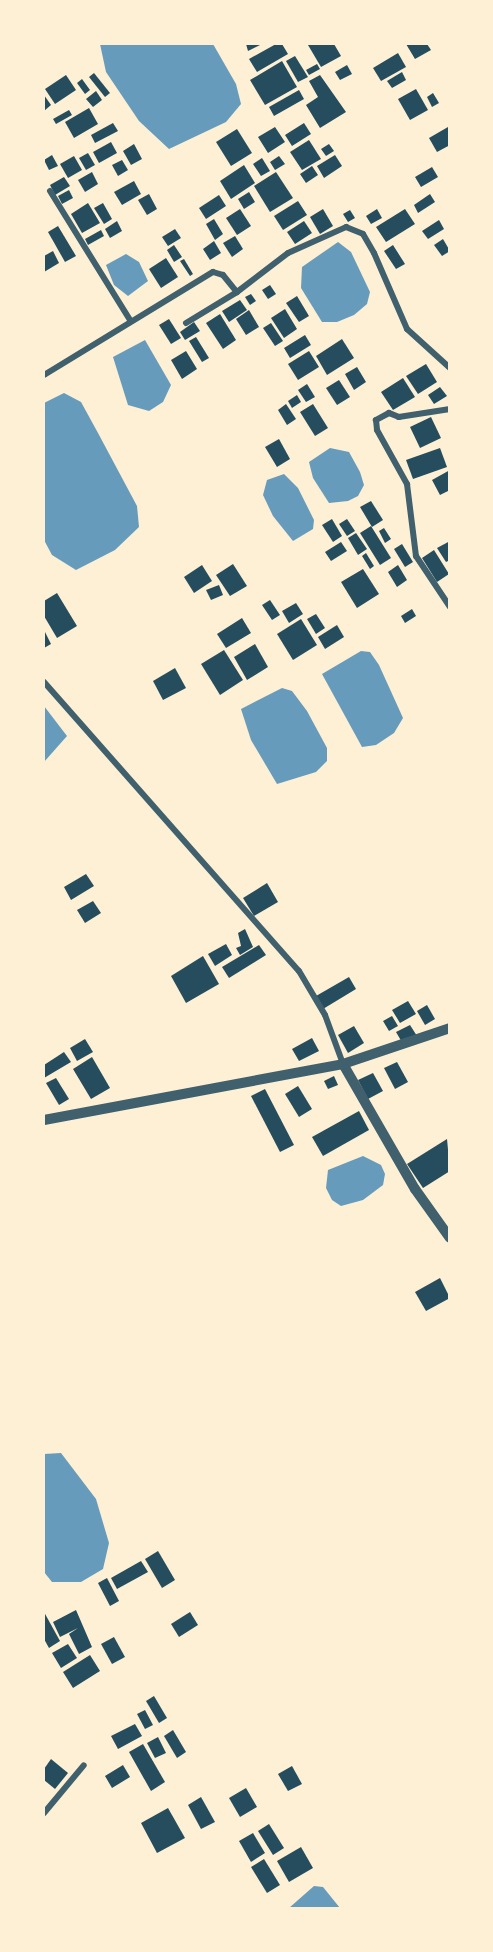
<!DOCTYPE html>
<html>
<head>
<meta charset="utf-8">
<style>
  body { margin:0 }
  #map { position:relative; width:493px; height:1952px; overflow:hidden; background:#fdf0d5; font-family:"Public Sans",sans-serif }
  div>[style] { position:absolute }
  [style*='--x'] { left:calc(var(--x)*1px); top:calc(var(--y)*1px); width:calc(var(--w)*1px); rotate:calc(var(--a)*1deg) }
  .water>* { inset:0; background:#669bbc }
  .building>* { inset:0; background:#264d5e }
  .minor>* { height:6px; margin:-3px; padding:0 3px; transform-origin:3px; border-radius:3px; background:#3f606c }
  .tertiary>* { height:10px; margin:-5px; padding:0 5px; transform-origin:5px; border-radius:5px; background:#3f606c }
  span { translate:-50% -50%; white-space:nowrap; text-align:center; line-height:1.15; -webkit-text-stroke:6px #fdf0d5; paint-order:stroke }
  .frame { position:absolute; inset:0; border:45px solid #fdf0d5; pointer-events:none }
</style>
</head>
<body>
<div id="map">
  <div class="water">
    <div style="clip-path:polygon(100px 44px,213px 44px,236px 84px,241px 104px,226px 122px,169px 149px,139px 121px,106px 72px)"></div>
    <div style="clip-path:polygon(338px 242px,351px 252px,370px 292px,367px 304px,354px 315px,337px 322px,322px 322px,301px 288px,302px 267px)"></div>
    <div style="clip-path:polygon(126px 254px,139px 262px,148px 281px,128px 296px,114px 285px,106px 265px)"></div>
    <div style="clip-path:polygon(145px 340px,171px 385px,163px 402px,149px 411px,128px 405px,113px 357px)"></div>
    <div style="clip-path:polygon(64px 393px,81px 402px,98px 433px,137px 506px,139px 527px,115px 550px,76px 570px,52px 555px,44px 540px,44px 403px)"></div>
    <div style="clip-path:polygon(330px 448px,349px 452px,360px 472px,364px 485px,358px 496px,348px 501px,329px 503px,313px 478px,309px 462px)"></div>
    <div style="clip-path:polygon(284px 474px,298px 488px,314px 520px,313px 529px,293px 541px,273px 516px,263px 495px,267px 480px)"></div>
    <div style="clip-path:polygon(361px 651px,370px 652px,379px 665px,403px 718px,394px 733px,376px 745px,362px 747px,322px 674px)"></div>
    <div style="clip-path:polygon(282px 688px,292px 691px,307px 711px,327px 748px,327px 761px,316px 772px,277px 784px,251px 740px,241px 709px)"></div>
    <div style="clip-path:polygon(44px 706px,67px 736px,44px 762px)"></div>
    <div style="clip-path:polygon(363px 1156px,381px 1165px,385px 1174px,383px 1185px,363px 1200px,341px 1206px,332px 1200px,326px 1188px,328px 1170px)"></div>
    <div style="clip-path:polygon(61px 1453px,96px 1499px,109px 1543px,103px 1569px,81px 1582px,52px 1582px,44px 1572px,44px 1454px)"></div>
    <div style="clip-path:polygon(314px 1886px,323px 1887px,340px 1908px,289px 1908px)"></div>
  </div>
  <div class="building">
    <div style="clip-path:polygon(246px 44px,262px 44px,248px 51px)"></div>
    <div style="clip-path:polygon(276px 44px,282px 44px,288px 54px,257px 72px,249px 59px)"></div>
    <div style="clip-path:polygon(334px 44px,341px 56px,321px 67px,308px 45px)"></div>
    <div style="clip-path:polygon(406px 44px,427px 44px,431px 50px,415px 59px)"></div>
    <div style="clip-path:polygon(398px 53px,406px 67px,381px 81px,373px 68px)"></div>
    <div style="clip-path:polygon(295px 56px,308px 77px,298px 82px,286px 61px)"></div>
    <div style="clip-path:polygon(282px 61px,297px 87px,265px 105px,250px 80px)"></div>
    <div style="clip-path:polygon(317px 64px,320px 69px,309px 75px,306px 70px)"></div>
    <div style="clip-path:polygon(347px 65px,352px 74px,340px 80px,335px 72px)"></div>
    <div style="clip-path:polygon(402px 72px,406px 80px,392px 88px,387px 81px)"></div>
    <div style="clip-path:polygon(94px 73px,110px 93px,105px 97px,89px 77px)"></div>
    <div style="clip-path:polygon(66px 75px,76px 90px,55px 104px,45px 89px)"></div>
    <div style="clip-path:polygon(320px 75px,346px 112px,320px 128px,306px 105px,318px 97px,309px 81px)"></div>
    <div style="clip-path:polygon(82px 79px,90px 90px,85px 94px,77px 83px)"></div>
    <div style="clip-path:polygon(416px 89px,428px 110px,410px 120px,398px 99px)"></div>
    <div style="clip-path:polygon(299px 90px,304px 99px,274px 116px,269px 107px)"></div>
    <div style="clip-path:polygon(96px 91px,102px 100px,93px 107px,86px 99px)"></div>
    <div style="clip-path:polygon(433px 93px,439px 103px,432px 107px,427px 97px)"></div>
    <div style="clip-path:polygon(44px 95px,51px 105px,44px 111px)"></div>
    <div style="clip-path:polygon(89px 108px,98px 124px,74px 138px,65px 122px)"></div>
    <div style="clip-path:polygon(69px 110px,72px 115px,56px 124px,53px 119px)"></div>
    <div style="clip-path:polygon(113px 123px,118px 131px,95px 143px,91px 135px)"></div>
    <div style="clip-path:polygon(304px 123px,311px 134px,292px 146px,285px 135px)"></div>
    <div style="clip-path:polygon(275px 127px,285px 142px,268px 153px,258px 137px)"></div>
    <div style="clip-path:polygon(448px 127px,450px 145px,437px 152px,429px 138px)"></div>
    <div style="clip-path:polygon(237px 129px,252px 153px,231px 166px,216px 142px)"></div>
    <div style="clip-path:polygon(309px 140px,321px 159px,302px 170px,290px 152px)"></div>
    <div style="clip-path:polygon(111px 142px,117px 153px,99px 163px,93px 152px)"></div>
    <div style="clip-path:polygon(134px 144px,142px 159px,131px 165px,123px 151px)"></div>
    <div style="clip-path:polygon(329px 144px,334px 151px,326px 156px,321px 149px)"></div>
    <div style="clip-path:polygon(88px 153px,95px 165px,86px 170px,79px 158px)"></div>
    <div style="clip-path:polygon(52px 155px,58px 166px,49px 170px,44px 160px)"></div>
    <div style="clip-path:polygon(335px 155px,342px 166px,324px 178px,317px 166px)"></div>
    <div style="clip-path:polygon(74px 156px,82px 170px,68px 178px,60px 164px)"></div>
    <div style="clip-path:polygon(279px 156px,285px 164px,275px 170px,270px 162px)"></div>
    <div style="clip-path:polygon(262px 158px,270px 171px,261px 176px,253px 164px)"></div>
    <div style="clip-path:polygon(122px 160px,128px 170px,118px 176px,112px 165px)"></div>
    <div style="clip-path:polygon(244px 165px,255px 183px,231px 199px,220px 181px)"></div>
    <div style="clip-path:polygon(312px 166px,318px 175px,306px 183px,300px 174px)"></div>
    <div style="clip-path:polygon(432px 167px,438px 177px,421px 187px,415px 177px)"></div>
    <div style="clip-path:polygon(92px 172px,98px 184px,85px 192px,78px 180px)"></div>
    <div style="clip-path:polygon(276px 172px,293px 198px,270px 212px,254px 186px)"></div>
    <div style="clip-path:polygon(64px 177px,70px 186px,55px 195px,50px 185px)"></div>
    <div style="clip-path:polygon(134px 181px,141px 194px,122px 205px,114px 192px)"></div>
    <div style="clip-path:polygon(69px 190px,73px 198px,62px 204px,58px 196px)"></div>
    <div style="clip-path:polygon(249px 192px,255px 202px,244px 209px,238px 199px)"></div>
    <div style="clip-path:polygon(149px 194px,157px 209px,147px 215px,138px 200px)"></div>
    <div style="clip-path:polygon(430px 194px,435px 202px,418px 213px,414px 205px)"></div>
    <div style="clip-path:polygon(219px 195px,226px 206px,206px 219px,199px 208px)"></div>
    <div style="clip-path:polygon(298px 201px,307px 215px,283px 230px,274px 216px)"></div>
    <div style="clip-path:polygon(88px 203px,100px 223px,82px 233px,71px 214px)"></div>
    <div style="clip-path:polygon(103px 203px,112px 219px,104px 224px,94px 208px)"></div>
    <div style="clip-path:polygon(240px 209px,251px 226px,237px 235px,226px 218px)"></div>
    <div style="clip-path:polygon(323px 209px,333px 226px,320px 234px,310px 217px)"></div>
    <div style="clip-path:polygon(377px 209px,382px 218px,371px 224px,366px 216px)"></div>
    <div style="clip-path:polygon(405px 209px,415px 224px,386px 242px,376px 227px)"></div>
    <div style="clip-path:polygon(350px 210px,355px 218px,348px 222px,343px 214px)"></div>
    <div style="clip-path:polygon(214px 219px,223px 234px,215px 240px,206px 224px)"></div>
    <div style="clip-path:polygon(439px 220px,444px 229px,428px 239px,422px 231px)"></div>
    <div style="clip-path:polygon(117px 221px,122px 231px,110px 238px,105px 229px)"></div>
    <div style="clip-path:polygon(304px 221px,312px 233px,295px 244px,287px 232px)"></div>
    <div style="clip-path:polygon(58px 226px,76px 256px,65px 262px,48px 232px)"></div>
    <div style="clip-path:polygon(175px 229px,181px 238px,168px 246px,162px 237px)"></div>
    <div style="clip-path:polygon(101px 230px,104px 236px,88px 245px,85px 239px)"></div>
    <div style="clip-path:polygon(235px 236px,243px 249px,232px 257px,223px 243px)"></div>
    <div style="clip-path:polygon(443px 239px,450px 251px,442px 256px,434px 245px)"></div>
    <div style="clip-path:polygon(214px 241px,221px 253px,210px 260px,203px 249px)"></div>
    <div style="clip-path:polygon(174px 245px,182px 257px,174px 262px,167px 250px)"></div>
    <div style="clip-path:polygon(393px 245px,405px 264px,396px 269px,384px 251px)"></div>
    <div style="clip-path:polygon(53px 251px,59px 263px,44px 272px,44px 256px)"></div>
    <div style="clip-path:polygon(166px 258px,178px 277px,161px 288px,149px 269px)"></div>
    <div style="clip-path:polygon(184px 259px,193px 274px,190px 276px,180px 261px)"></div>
    <div style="clip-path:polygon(270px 285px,276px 294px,268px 299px,262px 290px)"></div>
    <div style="clip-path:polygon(251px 294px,256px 301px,250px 305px,245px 297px)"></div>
    <div style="clip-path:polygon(297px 296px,309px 316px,299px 322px,286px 303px)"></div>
    <div style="clip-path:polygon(240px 300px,247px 310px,229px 322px,222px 311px)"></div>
    <div style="clip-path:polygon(285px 309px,297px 329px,284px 338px,271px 318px)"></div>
    <div style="clip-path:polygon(249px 310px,259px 327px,246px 335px,236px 319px)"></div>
    <div style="clip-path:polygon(220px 314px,236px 340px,223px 349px,206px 323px)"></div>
    <div style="clip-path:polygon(169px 319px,181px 338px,171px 344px,159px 325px)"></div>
    <div style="clip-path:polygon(194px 322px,200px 331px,185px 340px,180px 332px)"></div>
    <div style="clip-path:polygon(271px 323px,283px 341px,275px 346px,263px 328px)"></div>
    <div style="clip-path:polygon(305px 335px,311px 345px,290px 358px,284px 348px)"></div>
    <div style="clip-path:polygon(196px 337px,209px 358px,202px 362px,189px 341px)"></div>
    <div style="clip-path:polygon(342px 339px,354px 358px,327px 375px,316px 356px)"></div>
    <div style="clip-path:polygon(186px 351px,197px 369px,182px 379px,171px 360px)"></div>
    <div style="clip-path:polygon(309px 351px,319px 367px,298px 380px,288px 364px)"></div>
    <div style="clip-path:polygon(426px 364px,437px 382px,418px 394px,406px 376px)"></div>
    <div style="clip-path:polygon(357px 367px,366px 382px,354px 390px,345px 374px)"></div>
    <div style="clip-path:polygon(403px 378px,415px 397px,393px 410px,381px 392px)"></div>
    <div style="clip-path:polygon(339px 380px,350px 397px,337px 405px,326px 388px)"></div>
    <div style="clip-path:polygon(307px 384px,315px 397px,306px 402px,298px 390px)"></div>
    <div style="clip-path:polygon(440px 387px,447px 396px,434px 404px,428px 395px)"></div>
    <div style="clip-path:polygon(297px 395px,301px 402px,292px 408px,288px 401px)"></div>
    <div style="clip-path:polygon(286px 404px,296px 419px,287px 425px,278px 410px)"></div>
    <div style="clip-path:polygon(313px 404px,328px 428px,315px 436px,300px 412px)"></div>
    <div style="clip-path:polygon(431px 417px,441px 438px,420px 448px,410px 427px)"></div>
    <div style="clip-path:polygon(279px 439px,290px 459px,277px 467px,265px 447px)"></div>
    <div style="clip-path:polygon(440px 448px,447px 467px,413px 479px,406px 460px)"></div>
    <div style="clip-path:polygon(450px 470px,450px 490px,440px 495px,432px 480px)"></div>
    <div style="clip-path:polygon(371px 501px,383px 520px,372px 527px,360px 507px)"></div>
    <div style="clip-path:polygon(332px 519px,342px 536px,333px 542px,322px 525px)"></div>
    <div style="clip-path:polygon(347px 519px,355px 531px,347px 536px,339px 524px)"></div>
    <div style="clip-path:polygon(371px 526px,391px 558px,380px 565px,360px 533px)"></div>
    <div style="clip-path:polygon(384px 528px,391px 539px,385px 543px,379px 531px)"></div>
    <div style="clip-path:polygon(356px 533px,367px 549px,358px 555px,348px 538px)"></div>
    <div style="clip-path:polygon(450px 541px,450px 560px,446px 562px,437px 548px)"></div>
    <div style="clip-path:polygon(341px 542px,347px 551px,331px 561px,325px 552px)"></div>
    <div style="clip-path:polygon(402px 544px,413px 562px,405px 567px,394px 549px)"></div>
    <div style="clip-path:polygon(434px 550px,449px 574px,437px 582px,422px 558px)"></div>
    <div style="clip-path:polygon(366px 553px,374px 566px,370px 569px,362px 556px)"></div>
    <div style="clip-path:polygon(233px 564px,247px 586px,230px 596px,216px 575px)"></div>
    <div style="clip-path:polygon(202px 565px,212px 581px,194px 593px,184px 577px)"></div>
    <div style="clip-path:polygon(398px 565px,407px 580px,397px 587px,388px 572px)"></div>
    <div style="clip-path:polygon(363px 569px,379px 594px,357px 608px,341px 582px)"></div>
    <div style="clip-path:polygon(219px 585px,223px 595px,211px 600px,206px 590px)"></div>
    <div style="clip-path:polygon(57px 593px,77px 626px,57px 638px,44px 616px,44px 601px)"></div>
    <div style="clip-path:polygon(270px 600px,280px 615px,272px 620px,262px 605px)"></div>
    <div style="clip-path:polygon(296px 603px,303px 614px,289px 623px,282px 611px)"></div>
    <div style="clip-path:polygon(412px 609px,416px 616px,405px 623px,401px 616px)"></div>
    <div style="clip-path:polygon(316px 614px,325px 628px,316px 634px,307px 619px)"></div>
    <div style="clip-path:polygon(242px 618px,251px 633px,226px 648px,217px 634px)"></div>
    <div style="clip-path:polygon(301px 619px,317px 645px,293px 660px,277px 634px)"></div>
    <div style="clip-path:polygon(337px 625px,344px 637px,325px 649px,318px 637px)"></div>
    <div style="clip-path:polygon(44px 630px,51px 644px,44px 648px)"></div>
    <div style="clip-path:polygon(255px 644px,268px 667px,247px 680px,234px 657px)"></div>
    <div style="clip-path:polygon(224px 650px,243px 680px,220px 695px,201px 664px)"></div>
    <div style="clip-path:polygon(175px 668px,186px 688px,163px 700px,153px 681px)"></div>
    <div style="clip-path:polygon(86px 874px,94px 886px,71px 900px,64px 887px)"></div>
    <div style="clip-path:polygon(267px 883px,278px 902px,254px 916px,243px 898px)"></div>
    <div style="clip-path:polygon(93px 901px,101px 913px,85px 923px,77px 910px)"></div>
    <div style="clip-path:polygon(245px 929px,253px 947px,240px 955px,236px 948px,241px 946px,238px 933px)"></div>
    <div style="clip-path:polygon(226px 944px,232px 955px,215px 966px,208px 954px)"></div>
    <div style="clip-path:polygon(259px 945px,266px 955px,229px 978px,222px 967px)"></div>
    <div style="clip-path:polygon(203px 956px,219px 984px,186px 1003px,171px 976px)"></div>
    <div style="clip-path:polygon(349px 977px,356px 989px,323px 1009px,316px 996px)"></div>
    <div style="clip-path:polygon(408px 1001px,416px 1014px,400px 1023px,392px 1010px)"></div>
    <div style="clip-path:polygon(427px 1005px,435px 1019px,425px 1025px,417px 1011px)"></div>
    <div style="clip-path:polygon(392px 1016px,398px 1026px,389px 1031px,383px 1021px)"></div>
    <div style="clip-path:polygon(410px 1025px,417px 1036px,403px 1044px,396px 1032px)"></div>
    <div style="clip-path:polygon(354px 1026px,364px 1043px,348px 1053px,338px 1035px)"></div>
    <div style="clip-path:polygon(312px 1038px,319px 1051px,299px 1061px,292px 1049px)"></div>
    <div style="clip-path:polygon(85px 1039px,93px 1052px,77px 1061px,70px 1048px)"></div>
    <div style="clip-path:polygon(64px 1052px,71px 1062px,44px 1078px,44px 1065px)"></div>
    <div style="clip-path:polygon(92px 1057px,110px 1088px,91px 1099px,73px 1069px)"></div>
    <div style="clip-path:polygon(397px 1062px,408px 1082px,395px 1089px,384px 1068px)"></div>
    <div style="clip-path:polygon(373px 1073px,383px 1091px,368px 1099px,358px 1080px)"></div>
    <div style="clip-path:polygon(334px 1076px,338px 1085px,328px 1089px,324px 1081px)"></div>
    <div style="clip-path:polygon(56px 1078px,69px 1099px,59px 1105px,46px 1083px)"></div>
    <div style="clip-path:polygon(298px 1086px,312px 1109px,299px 1117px,285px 1094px)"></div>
    <div style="clip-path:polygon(265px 1089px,294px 1145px,280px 1152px,251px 1096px)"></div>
    <div style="clip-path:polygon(359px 1111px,369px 1130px,323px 1156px,312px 1137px)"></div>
    <div style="clip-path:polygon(447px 1139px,450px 1171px,423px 1188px,407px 1164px)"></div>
    <div style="clip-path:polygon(440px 1278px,450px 1298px,426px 1311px,415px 1292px)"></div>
    <div style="clip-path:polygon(158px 1551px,175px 1580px,162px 1588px,145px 1559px)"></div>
    <div style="clip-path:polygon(141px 1561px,148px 1572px,117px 1589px,111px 1578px)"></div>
    <div style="clip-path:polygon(107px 1578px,119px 1601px,110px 1606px,98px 1583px)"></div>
    <div style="clip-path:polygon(76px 1610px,92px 1647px,79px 1654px,69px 1634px,78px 1628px,60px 1637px,53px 1622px)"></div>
    <div style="clip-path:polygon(44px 1612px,60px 1641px,49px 1648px,44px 1639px)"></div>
    <div style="clip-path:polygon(190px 1612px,198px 1625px,179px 1637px,171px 1624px)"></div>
    <div style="clip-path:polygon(114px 1637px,125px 1657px,112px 1664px,101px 1644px)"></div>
    <div style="clip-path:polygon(68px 1644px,77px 1658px,61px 1668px,52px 1653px)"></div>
    <div style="clip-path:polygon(90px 1655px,100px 1671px,73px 1688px,63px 1672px)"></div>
    <div style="clip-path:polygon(154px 1696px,167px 1718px,159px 1723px,146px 1701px)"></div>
    <div style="clip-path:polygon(145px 1710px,153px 1725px,145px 1729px,137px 1714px)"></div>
    <div style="clip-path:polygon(135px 1724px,142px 1736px,118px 1749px,111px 1736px)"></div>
    <div style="clip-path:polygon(173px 1730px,186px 1752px,177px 1758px,164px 1736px)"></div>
    <div style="clip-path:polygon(158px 1737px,166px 1753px,155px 1758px,147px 1743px)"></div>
    <div style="clip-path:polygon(143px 1744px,165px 1782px,151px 1791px,129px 1752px)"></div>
    <div style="clip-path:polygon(51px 1759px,68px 1773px,55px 1789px,44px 1780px,44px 1769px)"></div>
    <div style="clip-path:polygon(123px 1765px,130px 1777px,112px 1788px,105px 1776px)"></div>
    <div style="clip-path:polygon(292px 1766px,302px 1784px,288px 1791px,278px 1774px)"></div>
    <div style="clip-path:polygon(246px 1788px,257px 1807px,240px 1817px,229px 1798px)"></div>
    <div style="clip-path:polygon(201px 1797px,215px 1822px,201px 1829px,188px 1805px)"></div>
    <div style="clip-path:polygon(168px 1808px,185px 1838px,157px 1853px,141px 1823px)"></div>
    <div style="clip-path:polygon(269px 1824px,284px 1848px,273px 1855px,258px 1831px)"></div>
    <div style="clip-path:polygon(253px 1833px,265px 1853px,251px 1862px,239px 1841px)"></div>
    <div style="clip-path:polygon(301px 1847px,313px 1868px,289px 1882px,277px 1861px)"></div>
    <div style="clip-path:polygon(264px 1859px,280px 1885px,267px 1893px,251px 1867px)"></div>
  </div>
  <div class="minor">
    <div style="--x:50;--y:191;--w:152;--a:58.2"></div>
    <div style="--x:186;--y:323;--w:60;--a:-31.3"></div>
    <div style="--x:44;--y:375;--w:198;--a:-31.4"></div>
    <div style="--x:213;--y:272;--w:10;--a:17"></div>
    <div style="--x:223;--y:275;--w:22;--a:51"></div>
    <div style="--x:237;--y:292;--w:64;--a:-37.4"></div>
    <div style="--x:288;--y:253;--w:64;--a:-24.1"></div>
    <div style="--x:346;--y:227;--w:18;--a:22"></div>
    <div style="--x:363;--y:234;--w:22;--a:60"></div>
    <div style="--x:374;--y:253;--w:83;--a:66.5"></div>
    <div style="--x:407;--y:329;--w:58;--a:42.2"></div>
    <div style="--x:450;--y:409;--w:52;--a:171.1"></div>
    <div style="--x:399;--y:417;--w:11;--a:-158"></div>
    <div style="--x:389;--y:413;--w:15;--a:152"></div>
    <div style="--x:376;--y:420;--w:10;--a:84"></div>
    <div style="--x:377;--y:430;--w:62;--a:60.9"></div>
    <div style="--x:407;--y:484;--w:73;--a:82.9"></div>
    <div style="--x:416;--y:556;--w:61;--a:56.3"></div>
    <div style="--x:44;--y:682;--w:385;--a:48.6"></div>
    <div style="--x:299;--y:971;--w:51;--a:59.4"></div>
    <div style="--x:325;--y:1015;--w:52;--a:69.8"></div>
    <div style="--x:44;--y:1813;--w:62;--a:-50.2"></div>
  </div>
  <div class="tertiary">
    <div style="--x:343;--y:1064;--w:144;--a:60.1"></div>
    <div style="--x:415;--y:1189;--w:60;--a:54.5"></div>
    <div style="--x:44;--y:1120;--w:304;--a:-10.6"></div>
    <div style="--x:343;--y:1064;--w:113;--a:-18.6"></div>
  </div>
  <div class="frame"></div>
</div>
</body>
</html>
